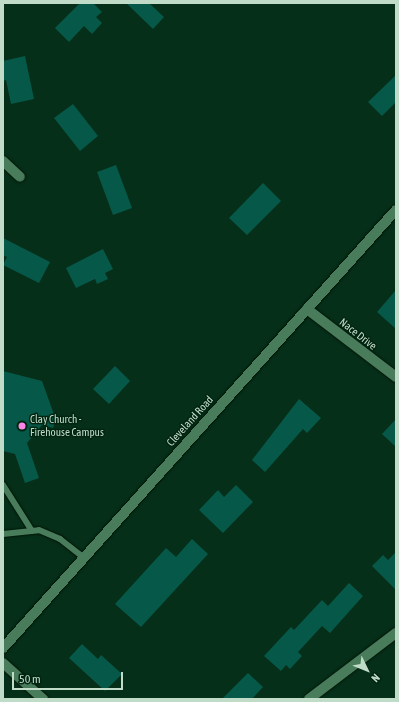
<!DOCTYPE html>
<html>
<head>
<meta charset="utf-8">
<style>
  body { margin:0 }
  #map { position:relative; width:399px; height:702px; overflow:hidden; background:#062f19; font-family:"Asap Condensed",sans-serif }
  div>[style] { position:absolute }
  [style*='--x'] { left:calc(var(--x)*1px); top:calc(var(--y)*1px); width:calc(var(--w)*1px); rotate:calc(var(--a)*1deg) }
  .building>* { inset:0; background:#065848 }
  .roads { filter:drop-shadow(0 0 1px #001507) drop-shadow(0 0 1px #001507) }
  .lane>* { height:6px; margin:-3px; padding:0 3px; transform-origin:3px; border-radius:3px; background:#497c5b }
  .street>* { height:10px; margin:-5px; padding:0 5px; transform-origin:5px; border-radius:5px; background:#497c5b }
  .secondary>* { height:10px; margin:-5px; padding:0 5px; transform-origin:5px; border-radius:5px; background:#497c5b }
  .dots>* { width:11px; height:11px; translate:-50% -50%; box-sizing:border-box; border:2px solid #002510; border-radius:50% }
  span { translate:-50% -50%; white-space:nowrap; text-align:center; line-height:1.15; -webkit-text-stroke:3px #002510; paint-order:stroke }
  .street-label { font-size:11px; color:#c1dbc9 }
  .poi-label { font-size:11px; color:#c1dbc9 }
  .left { translate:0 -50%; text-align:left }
  .frame { position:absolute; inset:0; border:4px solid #c1dbc9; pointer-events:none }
  .north { position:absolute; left:347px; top:650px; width:40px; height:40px; -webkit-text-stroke:3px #002510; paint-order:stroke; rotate:133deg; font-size:11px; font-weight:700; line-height:16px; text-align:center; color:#c1dbc9 }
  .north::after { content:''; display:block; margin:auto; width:14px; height:18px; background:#c1dbc9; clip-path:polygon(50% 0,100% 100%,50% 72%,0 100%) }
  .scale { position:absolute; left:12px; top:672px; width:111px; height:18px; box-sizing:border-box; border:2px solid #c1dbc9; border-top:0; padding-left:5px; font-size:12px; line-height:14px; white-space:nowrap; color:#c1dbc9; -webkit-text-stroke:3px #002510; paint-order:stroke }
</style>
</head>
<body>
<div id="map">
  <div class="building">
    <div style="clip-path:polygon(80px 3px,93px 3px,102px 12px,96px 17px,102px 23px,92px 34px,84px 26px,69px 42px,55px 28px)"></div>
    <div style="clip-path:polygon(126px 3px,149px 3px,164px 17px,153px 29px)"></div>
    <div style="clip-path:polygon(25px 56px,34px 99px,11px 104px,6px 80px,3px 81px,3px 61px)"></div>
    <div style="clip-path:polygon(396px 75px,396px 102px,382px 116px,368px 102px)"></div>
    <div style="clip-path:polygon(73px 104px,98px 136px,80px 151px,54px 118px)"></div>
    <div style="clip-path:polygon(116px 165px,132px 208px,113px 215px,97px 172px)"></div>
    <div style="clip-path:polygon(263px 183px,281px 201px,247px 235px,229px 218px)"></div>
    <div style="clip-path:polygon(3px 238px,50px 262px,39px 283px,3px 265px,7px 257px,3px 255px)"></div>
    <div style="clip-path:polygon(103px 249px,113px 269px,105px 273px,108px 279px,97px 284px,95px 279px,76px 288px,66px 268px)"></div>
    <div style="clip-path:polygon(396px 290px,396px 329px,377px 312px)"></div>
    <div style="clip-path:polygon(115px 366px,130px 381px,109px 404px,93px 389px)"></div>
    <div style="clip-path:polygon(3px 371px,42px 381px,56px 420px,53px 428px,42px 425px,27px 443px,39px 478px,25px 483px,15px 454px,3px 451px)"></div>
    <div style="clip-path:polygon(299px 399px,321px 418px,307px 433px,303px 429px,265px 472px,252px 460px)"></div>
    <div style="clip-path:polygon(396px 419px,396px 447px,382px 434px)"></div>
    <div style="clip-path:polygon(236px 485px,253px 502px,223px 533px,199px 510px,218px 490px,224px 497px)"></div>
    <div style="clip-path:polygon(192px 539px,208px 554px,141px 627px,115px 604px,166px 548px,176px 557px)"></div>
    <div style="clip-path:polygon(396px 552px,396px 590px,372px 566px,383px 555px,388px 560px)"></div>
    <div style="clip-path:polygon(349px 583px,363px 596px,330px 633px,322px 626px,298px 652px,302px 656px,290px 669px,286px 665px,281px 671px,264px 656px,291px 627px,294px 630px,322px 600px,328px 606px)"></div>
    <div style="clip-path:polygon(82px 644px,98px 659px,101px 655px,122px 674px,105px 691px,69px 658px)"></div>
    <div style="clip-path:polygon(248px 673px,263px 687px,252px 699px,222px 699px)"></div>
  </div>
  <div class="roads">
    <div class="lane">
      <div style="--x:3;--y:485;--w:54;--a:57.8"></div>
      <div style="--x:3;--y:534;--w:36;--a:-6"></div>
      <div style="--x:39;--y:530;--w:23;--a:23"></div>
      <div style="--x:60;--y:539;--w:31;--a:38"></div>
    </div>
    <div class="street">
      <div style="--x:3;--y:161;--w:23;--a:43"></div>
      <div style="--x:307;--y:309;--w:112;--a:37.4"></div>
      <div style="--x:3;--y:663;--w:54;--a:42"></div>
      <div style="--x:309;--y:699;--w:109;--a:-37.2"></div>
    </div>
    <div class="secondary">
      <div style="--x:3;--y:648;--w:588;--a:-48.1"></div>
    </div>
  </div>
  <div class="dots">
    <div style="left:22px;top:426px;background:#fb86e5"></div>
  </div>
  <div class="street-label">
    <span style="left:358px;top:334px;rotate:38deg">Nace Drive</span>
    <span style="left:190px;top:421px;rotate:-48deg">Cleveland Road</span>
  </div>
  <div class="poi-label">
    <span class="left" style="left:30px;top:426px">Clay Church -<br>Firehouse Campus</span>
  </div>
  <div class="frame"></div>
  <div class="north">N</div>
  <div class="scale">50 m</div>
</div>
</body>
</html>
